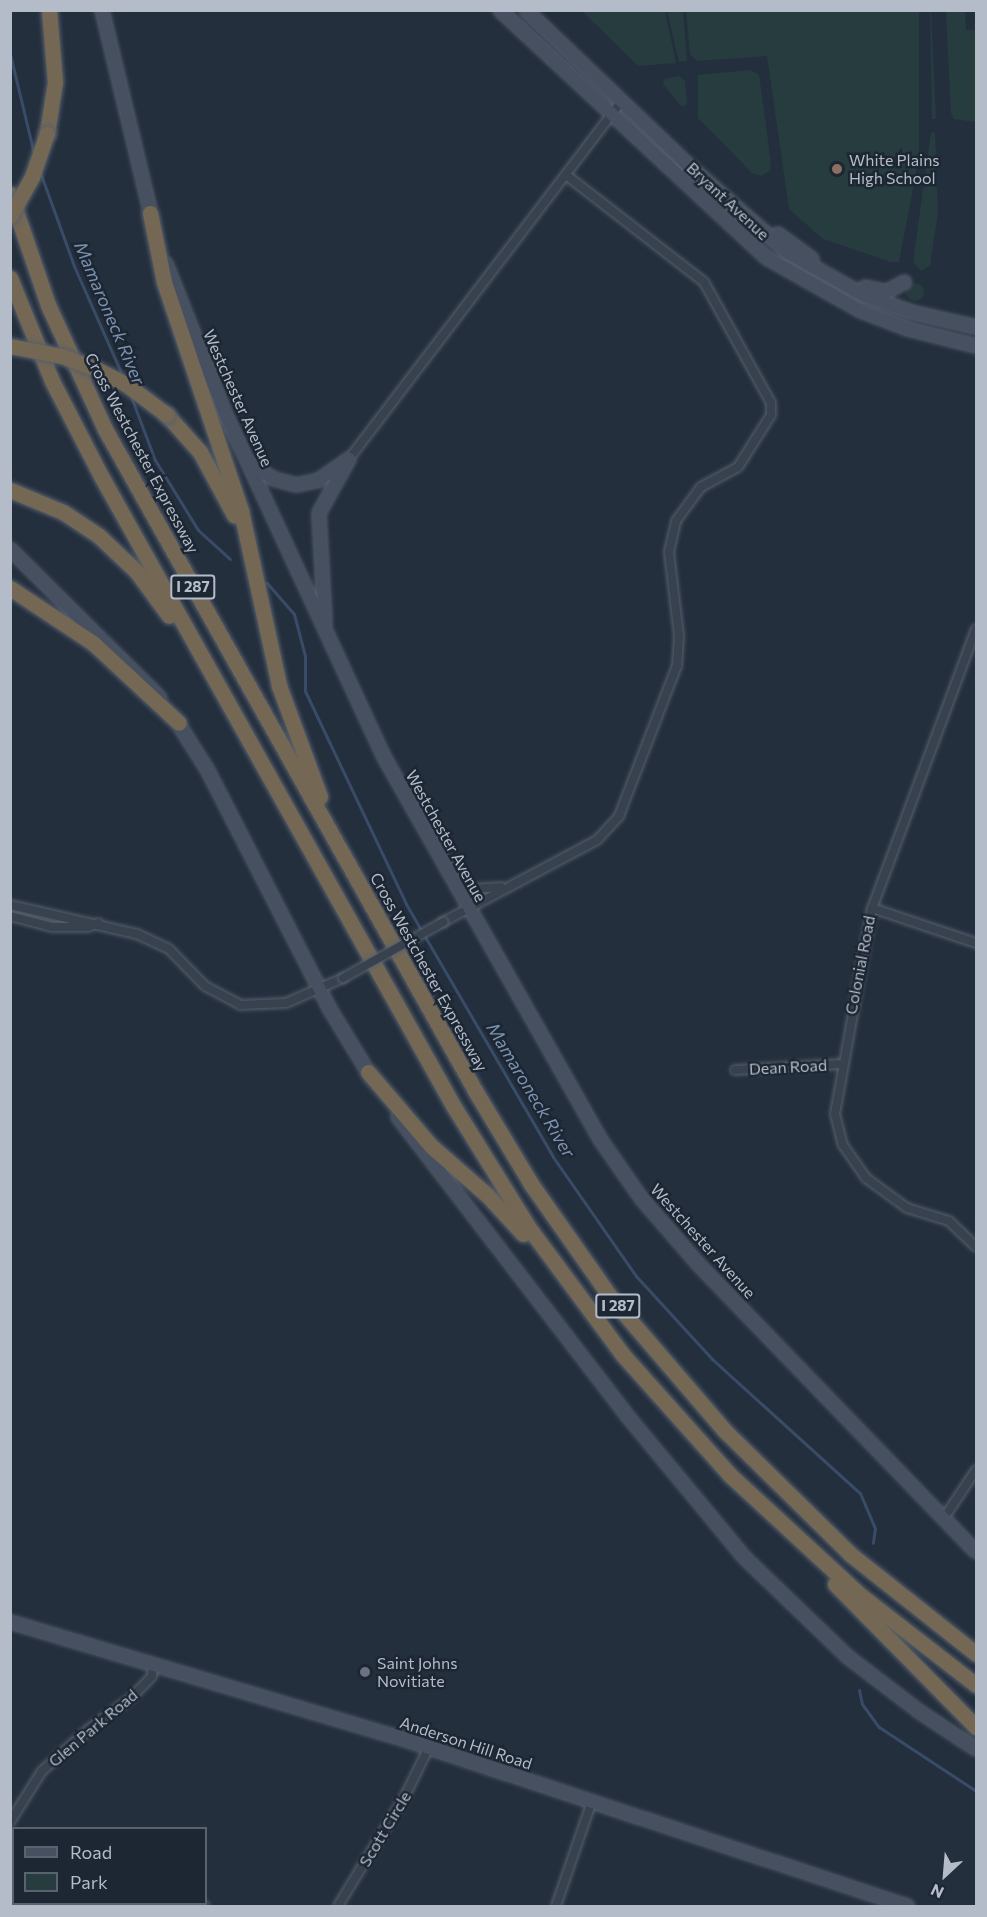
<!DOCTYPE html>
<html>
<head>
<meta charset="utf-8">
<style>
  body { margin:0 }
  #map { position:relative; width:987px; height:1917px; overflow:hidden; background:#242f3e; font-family:Commissioner,sans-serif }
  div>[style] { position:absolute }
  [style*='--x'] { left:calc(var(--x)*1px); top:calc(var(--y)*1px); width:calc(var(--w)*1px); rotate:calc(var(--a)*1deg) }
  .green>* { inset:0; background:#263c3f }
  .round { border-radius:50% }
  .stream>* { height:3px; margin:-1.5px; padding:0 1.5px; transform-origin:1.5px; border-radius:1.5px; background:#394c67 }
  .roads { filter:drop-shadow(0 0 2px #565f6c) drop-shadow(0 0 2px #565f6c) }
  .street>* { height:8px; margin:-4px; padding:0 4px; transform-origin:4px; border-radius:4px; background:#38414e }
  .secondary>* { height:12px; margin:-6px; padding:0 6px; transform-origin:6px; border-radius:6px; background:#465061 }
  .highway>* { height:15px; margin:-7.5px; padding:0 7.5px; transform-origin:7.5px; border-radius:7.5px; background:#746855 }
  .bridges { filter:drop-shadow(0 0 2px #565f6c) drop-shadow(0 0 2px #565f6c) }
  .street-bridge>* { height:8px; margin:-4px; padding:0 4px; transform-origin:4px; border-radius:4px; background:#38414e }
  .highway-bridge>* { height:15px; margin:-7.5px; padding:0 7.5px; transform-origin:7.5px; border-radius:7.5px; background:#746855 }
  .dots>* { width:16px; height:16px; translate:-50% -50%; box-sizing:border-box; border:3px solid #1d2633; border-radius:50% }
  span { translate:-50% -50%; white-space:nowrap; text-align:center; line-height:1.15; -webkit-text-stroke:5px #1d2633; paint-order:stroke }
  .shield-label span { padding:2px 4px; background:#1d2633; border:2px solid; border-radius:4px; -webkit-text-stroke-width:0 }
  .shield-label { font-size:15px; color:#b4bcc9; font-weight:700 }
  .poi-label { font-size:16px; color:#b4bcc9 }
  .left { translate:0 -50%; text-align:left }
  .street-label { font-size:16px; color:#b4bcc9 }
  .water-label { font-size:18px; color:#7c92b1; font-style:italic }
  .frame { position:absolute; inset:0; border:12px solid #b4bcc9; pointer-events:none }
  .legend { position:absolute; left:12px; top:1827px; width:195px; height:78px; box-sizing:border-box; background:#1d2633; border:2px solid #59626f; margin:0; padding:8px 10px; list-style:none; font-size:18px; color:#b4bcc9 }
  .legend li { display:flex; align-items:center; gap:12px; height:30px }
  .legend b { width:30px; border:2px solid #59626f }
  .north { position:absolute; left:915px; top:1845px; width:60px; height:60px; -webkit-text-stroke:4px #1d2633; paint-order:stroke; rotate:206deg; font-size:16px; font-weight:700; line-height:24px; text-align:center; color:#b4bcc9 }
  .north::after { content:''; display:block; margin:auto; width:21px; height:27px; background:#b4bcc9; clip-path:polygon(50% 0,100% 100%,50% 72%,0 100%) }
</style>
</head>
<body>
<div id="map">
  <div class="green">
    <div style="clip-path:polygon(582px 11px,665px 11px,676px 63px,638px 66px)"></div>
    <div style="clip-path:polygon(667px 11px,683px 11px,687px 61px,679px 62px)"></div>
    <div style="clip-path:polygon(686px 11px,919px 11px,919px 157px,899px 262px,891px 262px,823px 239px,789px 209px,767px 56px,697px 61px,690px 54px)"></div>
    <div style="clip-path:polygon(930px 11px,931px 11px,936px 119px,932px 119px)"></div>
    <div style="clip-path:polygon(946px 11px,965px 11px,966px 30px,976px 30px,976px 122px,954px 119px,951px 113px)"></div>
    <div style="clip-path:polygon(751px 70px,759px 75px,760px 82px,771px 163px,770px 171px,761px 176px,752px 173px,698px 118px,698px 75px)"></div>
    <div style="clip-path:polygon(679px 76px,685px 81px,687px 104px,682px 107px,663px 84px,664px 79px)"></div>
    <div style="clip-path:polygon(935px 132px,938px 213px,930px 265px,921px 271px,913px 262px,931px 133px)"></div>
    <div class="round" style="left:906px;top:283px;width:18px;height:18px"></div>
  </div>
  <div class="stream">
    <div style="--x:10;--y:54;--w:103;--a:76.5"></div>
    <div style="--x:40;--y:172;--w:100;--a:70.1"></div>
    <div style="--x:74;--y:266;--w:121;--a:66.2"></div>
    <div style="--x:130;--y:394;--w:71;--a:69.3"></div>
    <div style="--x:155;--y:460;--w:82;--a:58.4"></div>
    <div style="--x:198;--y:530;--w:43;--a:42.2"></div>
    <div style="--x:267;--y:583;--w:41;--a:48.9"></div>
    <div style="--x:294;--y:614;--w:43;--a:75.3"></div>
    <div style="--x:305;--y:656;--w:35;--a:90"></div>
    <div style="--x:305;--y:691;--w:236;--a:64.6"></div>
    <div style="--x:406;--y:904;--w:293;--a:59.8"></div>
    <div style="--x:553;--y:1157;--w:145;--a:55.1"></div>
    <div style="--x:636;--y:1276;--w:113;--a:47.5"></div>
    <div style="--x:712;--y:1359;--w:200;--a:42.2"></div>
    <div style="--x:860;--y:1493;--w:38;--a:67"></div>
    <div style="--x:875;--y:1528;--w:15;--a:98"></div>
    <div style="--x:859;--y:1690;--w:14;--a:78"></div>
    <div style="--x:862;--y:1704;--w:29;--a:54"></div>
    <div style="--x:879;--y:1727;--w:116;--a:33.4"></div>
  </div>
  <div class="roads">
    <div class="street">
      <div style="--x:349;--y:459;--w:449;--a:-52.7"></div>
      <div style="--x:976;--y:629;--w:298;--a:110.4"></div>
      <div style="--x:872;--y:908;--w:209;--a:100.2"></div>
      <div style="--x:835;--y:1114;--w:32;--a:76"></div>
      <div style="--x:843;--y:1145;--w:40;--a:55.1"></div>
      <div style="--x:866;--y:1178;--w:51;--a:36.2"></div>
      <div style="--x:907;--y:1208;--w:44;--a:17.2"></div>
      <div style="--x:949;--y:1221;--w:37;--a:44"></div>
      <div style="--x:456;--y:881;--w:19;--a:25"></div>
      <div style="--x:473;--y:889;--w:28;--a:-4"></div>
      <div style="--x:10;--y:905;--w:130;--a:12.9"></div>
      <div style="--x:137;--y:934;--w:35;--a:25"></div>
      <div style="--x:169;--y:949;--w:52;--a:45.8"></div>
      <div style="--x:205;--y:986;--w:40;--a:28"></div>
      <div style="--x:240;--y:1005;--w:46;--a:-2.5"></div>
      <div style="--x:286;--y:1003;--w:62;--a:-23.7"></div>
      <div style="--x:872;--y:908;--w:110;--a:18.6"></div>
      <div style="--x:10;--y:916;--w:43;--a:14.7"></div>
      <div style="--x:52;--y:927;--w:36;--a:0"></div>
      <div style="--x:88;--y:927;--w:11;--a:-22"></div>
      <div style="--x:443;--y:922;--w:174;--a:-28"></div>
      <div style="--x:597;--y:840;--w:33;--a:-47"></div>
      <div style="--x:619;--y:816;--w:161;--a:-68.9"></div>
      <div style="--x:677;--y:666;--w:30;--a:-86"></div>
      <div style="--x:679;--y:636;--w:85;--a:-96.8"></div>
      <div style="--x:669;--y:552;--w:32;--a:-77"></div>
      <div style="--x:676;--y:521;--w:42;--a:-53.7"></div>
      <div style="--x:701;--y:487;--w:42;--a:-28.4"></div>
      <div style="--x:738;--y:467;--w:62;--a:-57.6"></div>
      <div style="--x:771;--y:415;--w:12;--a:-90"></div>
      <div style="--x:771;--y:403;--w:138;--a:-119"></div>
      <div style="--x:704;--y:282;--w:175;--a:-142.2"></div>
      <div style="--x:735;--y:1070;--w:107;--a:-3.2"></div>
      <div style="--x:944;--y:1518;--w:58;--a:-56.3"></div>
      <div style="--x:10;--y:1822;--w:60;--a:-57.9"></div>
      <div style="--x:42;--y:1771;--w:63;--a:-41.8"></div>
      <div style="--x:89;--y:1729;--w:52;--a:-36.4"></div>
      <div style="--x:131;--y:1698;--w:30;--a:-46"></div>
      <div style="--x:152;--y:1676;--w:12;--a:-85"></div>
      <div style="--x:10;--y:1837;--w:4;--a:14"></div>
      <div style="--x:197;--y:1904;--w:8;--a:14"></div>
      <div style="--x:338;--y:1906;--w:131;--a:-58.7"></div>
      <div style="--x:406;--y:1794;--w:50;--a:-63.9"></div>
      <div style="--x:556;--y:1906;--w:111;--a:-71.1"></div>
    </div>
    <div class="secondary">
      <div style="--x:102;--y:10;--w:215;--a:76.5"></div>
      <div style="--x:500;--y:10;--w:364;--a:42.9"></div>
      <div style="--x:767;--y:258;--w:108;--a:29.4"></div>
      <div style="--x:861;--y:311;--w:50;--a:21"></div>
      <div style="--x:908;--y:329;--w:70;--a:14"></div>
      <div style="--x:526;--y:10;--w:221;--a:43.7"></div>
      <div style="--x:686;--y:163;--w:135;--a:41.4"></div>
      <div style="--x:787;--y:252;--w:87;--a:29.5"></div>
      <div style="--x:863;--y:295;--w:51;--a:19.5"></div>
      <div style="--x:911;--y:312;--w:67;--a:13"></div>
      <div style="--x:778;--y:234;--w:42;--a:36.3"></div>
      <div style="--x:166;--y:264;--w:160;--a:68.4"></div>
      <div style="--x:225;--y:413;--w:379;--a:65.2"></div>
      <div style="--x:384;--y:757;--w:439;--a:60.5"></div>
      <div style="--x:600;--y:1139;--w:72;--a:55.2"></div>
      <div style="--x:641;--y:1198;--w:90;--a:49.1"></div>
      <div style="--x:700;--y:1266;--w:397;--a:46"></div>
      <div style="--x:865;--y:287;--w:22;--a:13"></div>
      <div style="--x:886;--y:292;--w:21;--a:-28"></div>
      <div style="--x:249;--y:463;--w:30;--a:33"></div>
      <div style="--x:274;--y:479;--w:23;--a:15"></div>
      <div style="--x:296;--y:485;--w:24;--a:-12"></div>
      <div style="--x:319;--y:480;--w:35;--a:-35"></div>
      <div style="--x:10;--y:549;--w:211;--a:44.8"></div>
      <div style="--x:325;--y:622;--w:109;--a:-93.2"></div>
      <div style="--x:319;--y:513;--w:62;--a:-60.9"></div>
      <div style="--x:174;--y:717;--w:62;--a:57.6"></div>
      <div style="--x:207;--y:769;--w:272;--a:62.9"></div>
      <div style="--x:331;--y:1011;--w:81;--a:58.7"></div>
      <div style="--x:398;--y:1117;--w:379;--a:52.5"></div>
      <div style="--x:629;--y:1418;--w:180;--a:50.4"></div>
      <div style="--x:744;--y:1557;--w:144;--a:43.9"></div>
      <div style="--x:848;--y:1657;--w:91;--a:37.4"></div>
      <div style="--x:920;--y:1712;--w:67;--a:33.5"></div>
      <div style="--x:10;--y:1622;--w:396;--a:16.6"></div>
      <div style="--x:390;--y:1735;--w:545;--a:18.3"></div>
    </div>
    <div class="highway">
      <div style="--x:47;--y:133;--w:52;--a:-81.1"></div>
      <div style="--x:55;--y:82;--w:72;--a:-94.8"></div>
      <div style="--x:10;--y:194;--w:117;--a:71.1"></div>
      <div style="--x:48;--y:305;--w:139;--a:65.3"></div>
      <div style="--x:106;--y:431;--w:760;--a:60.77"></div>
      <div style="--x:477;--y:1094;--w:105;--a:59"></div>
      <div style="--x:531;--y:1184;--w:139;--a:54.9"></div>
      <div style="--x:611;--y:1298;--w:175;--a:49.4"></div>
      <div style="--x:725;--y:1431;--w:175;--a:44.5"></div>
      <div style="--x:850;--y:1554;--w:161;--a:38.4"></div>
      <div style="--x:150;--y:213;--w:70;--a:78.5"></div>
      <div style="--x:164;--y:282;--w:242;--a:71.4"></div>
      <div style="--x:241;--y:511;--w:179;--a:77.7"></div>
      <div style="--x:279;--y:686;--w:118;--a:69.7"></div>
      <div style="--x:10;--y:278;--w:111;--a:67.8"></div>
      <div style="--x:52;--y:381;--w:107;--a:62.7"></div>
      <div style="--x:101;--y:476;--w:723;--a:60.78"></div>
      <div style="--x:454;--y:1107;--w:142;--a:58.2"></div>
      <div style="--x:529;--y:1228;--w:158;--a:53.5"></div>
      <div style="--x:623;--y:1355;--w:161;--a:48.3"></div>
      <div style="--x:730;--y:1475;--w:177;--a:42.7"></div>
      <div style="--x:860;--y:1595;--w:147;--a:37.8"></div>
      <div style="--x:167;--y:415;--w:50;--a:48.3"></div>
      <div style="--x:200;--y:452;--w:72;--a:61.6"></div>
      <div style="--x:10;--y:490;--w:57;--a:22.5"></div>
      <div style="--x:63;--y:512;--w:43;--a:33.7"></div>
      <div style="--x:99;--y:536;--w:52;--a:43.5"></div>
      <div style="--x:137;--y:572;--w:54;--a:54"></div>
      <div style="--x:10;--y:588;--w:100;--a:33.5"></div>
      <div style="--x:93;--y:643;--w:117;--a:42.9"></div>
      <div style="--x:368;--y:1072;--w:97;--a:49.6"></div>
      <div style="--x:431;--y:1146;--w:74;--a:41.2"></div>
      <div style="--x:487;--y:1195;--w:53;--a:47.3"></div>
      <div style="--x:835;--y:1584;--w:201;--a:45.4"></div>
    </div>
  </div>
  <div class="bridges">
    <div class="street-bridge">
      <div style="--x:343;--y:978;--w:115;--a:-29.2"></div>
    </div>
    <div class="highway-bridge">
      <div style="--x:10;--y:216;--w:45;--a:-60.6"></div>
      <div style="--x:32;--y:177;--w:46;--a:-71.2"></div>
      <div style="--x:10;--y:346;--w:53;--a:10.9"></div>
      <div style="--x:62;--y:356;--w:36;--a:21"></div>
      <div style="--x:96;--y:369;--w:35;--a:27"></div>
      <div style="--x:127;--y:385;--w:50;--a:36.9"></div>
    </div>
  </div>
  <div class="dots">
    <div style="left:837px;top:169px;background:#8d6e63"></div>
    <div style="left:365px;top:1672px;background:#6b7280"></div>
  </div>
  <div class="shield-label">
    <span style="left:193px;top:587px">I 287</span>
    <span style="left:618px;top:1306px">I 287</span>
  </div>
  <div class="poi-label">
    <span class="left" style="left:849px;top:169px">White Plains<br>High School</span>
    <span class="left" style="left:377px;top:1672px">Saint Johns<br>Novitiate</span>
  </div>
  <div class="street-label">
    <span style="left:728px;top:201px;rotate:43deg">Bryant Avenue</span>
    <span style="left:238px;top:398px;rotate:66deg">Westchester Avenue</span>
    <span style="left:142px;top:453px;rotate:62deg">Cross Westchester Expressway</span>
    <span style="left:446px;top:836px;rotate:61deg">Westchester Avenue</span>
    <span style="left:860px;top:965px;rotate:-79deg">Colonial Road</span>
    <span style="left:429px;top:972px;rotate:61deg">Cross Westchester Expressway</span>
    <span style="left:788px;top:1067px;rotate:-3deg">Dean Road</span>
    <span style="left:703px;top:1241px;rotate:48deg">Westchester Avenue</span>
    <span style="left:93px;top:1728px;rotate:-40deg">Glen Park Road</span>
    <span style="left:466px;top:1743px;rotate:18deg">Anderson Hill Road</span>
    <span style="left:385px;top:1829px;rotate:-59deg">Scott Circle</span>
  </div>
  <div class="water-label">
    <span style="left:110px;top:313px;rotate:67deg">Mamaroneck River</span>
    <span style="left:531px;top:1090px;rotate:59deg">Mamaroneck River</span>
  </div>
  <div class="frame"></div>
  <ul class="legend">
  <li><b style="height:8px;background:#465061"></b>Road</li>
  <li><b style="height:16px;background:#263c3f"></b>Park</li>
  </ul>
  <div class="north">N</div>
</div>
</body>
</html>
